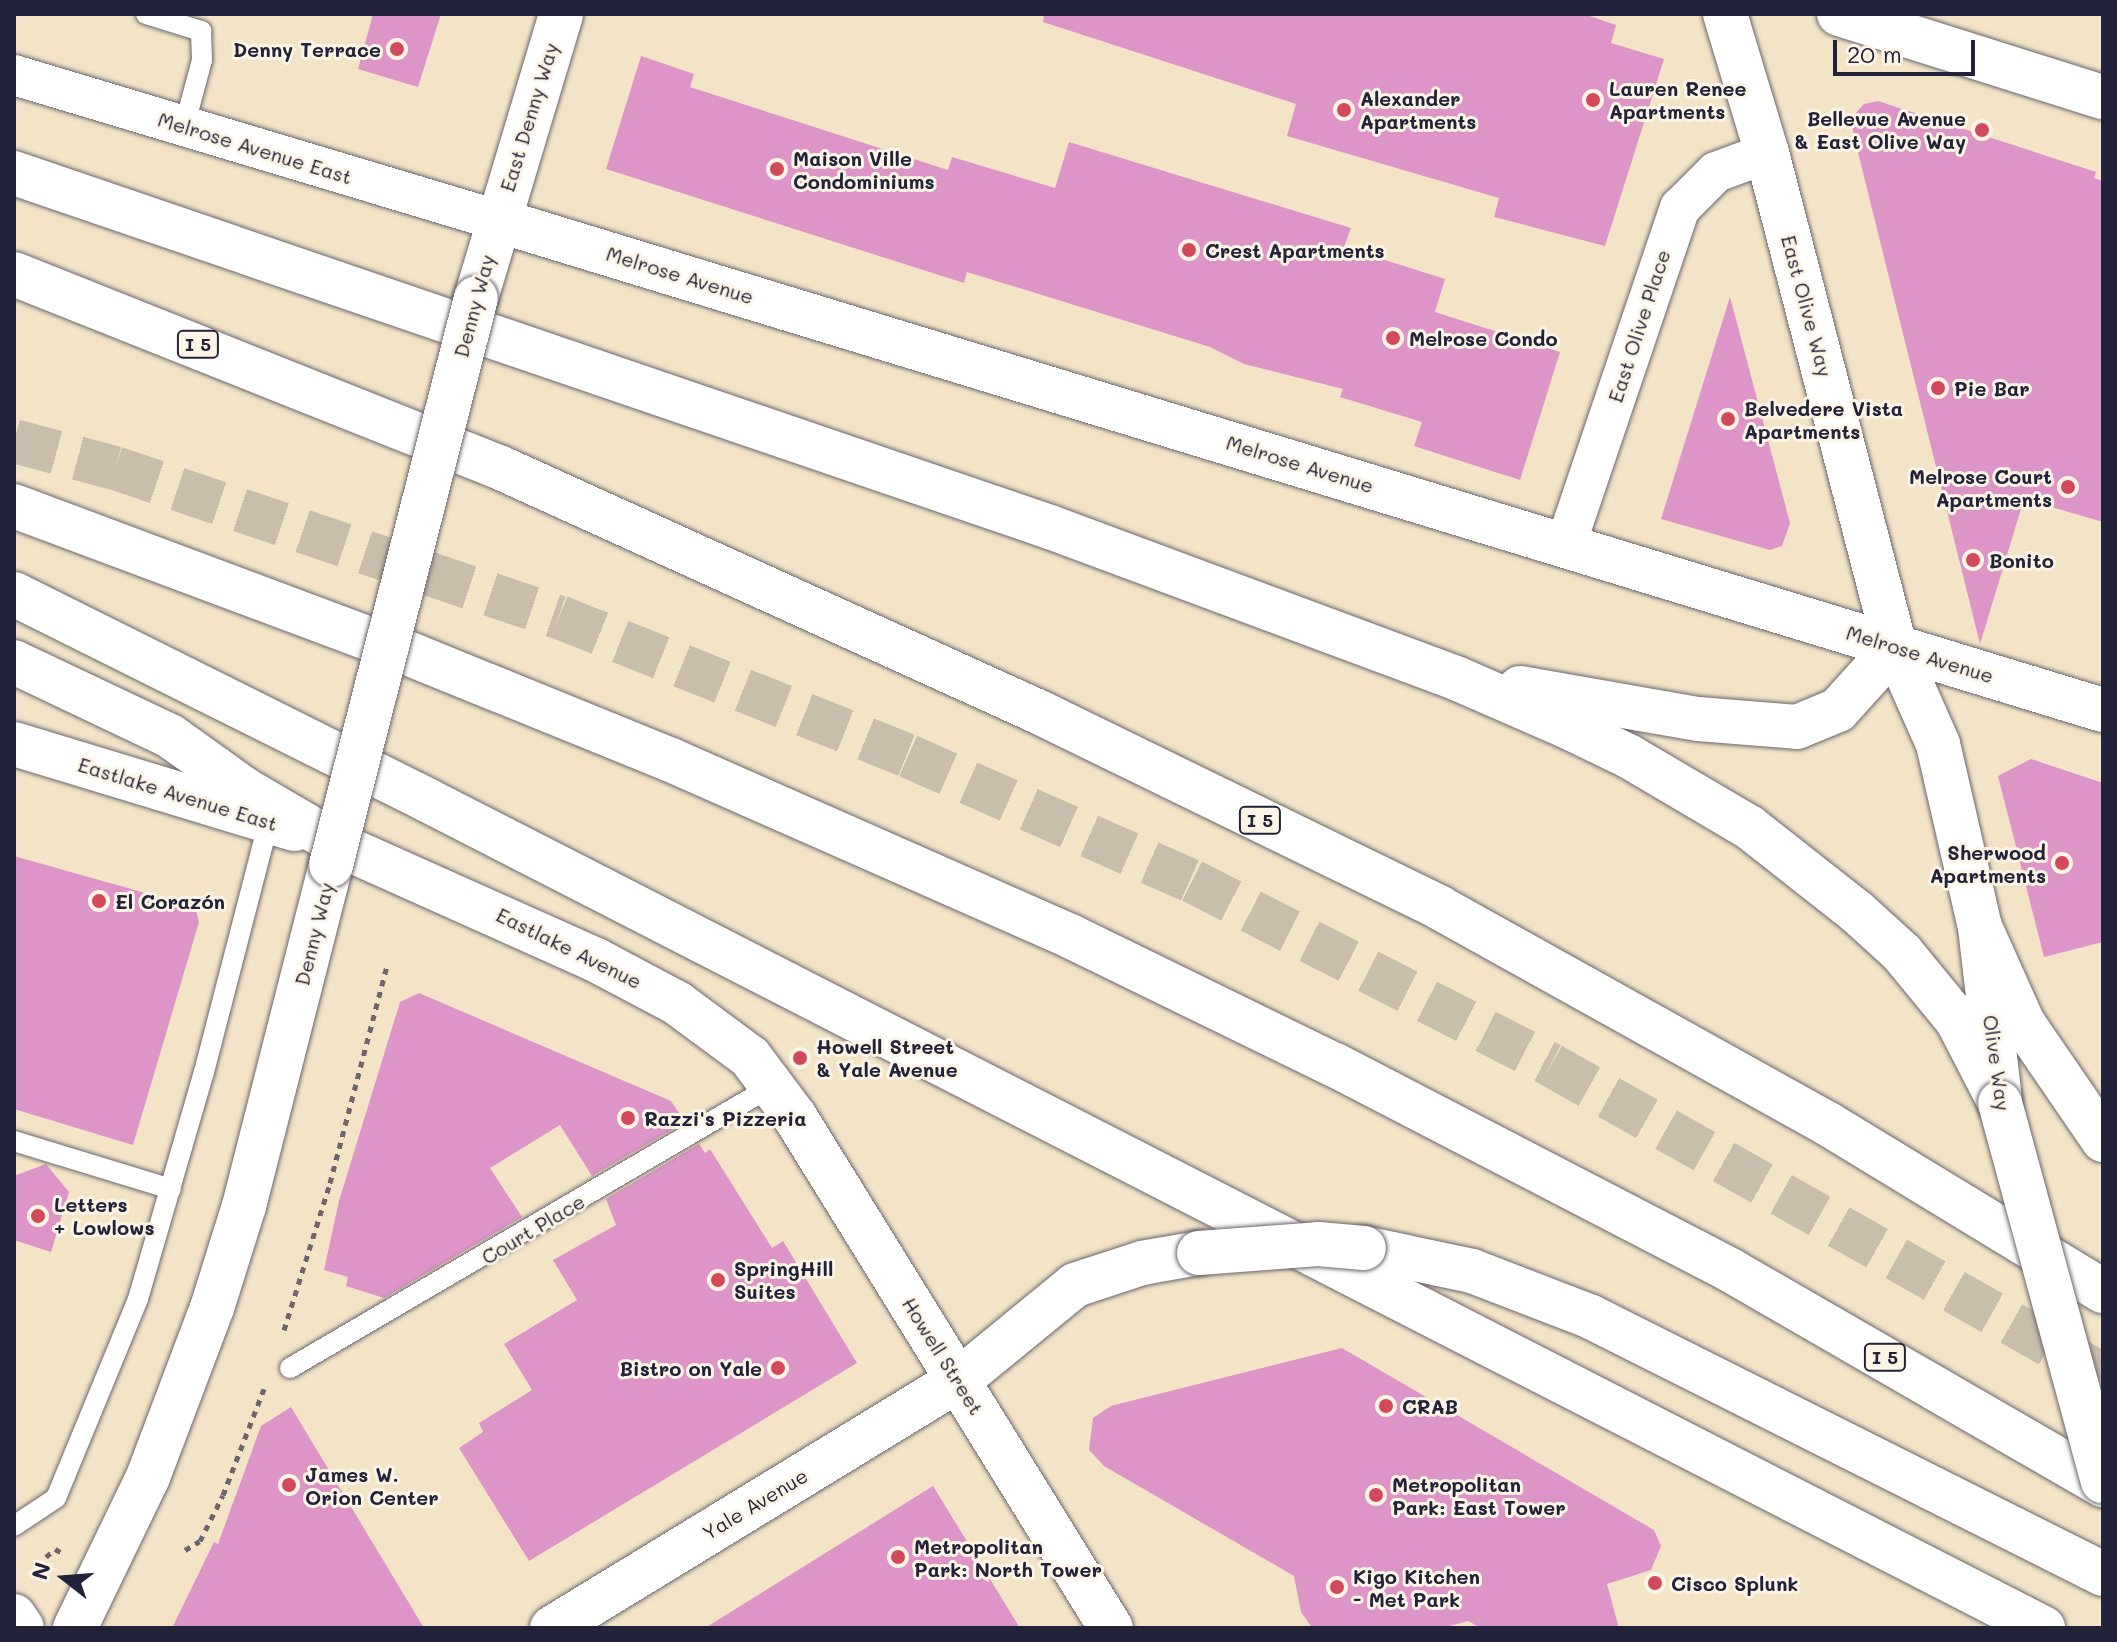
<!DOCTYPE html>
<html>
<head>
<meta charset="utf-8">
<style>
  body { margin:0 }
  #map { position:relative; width:2117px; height:1642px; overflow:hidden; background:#f3e4c8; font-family:Mali,sans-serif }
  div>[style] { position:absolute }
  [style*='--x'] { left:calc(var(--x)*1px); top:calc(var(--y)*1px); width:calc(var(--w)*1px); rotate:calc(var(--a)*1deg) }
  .building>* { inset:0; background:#dd95c7 }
  .highway-tunnel>* { height:44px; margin-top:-22px; transform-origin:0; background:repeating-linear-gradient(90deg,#c9bdac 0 44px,transparent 0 66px) }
  .path>* { height:5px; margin-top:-2.5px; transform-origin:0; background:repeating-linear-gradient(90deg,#6b666c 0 6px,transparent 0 12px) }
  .roads { filter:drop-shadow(0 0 2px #6b666c) drop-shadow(0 0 2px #6b666c) }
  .lane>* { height:20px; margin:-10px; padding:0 10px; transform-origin:10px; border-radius:10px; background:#fff }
  .street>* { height:40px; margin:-20px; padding:0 20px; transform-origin:20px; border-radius:20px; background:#fff }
  .secondary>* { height:44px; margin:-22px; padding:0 22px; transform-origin:22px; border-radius:22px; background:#fff }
  .primary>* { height:44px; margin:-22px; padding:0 22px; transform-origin:22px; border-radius:22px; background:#fff }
  .highway>* { height:44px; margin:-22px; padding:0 22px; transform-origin:22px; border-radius:22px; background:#fff }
  .bridges { filter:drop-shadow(0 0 2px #6b666c) drop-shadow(0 0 2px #6b666c) }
  .secondary-bridge>* { height:44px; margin:-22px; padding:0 22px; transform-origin:22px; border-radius:22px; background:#fff }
  .primary-bridge>* { height:44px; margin:-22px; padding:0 22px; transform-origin:22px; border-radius:22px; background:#fff }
  .highway-bridge>* { height:44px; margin:-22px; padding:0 22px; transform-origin:22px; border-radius:22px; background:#fff }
  .dots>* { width:22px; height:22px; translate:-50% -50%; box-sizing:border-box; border:4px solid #fcf5e5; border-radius:50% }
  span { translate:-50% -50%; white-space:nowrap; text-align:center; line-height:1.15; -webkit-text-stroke:6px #fcf5e5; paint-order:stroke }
  .shield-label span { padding:2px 6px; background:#fcf5e5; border:2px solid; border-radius:6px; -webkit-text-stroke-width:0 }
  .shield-label { font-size:18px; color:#22223b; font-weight:700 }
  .poi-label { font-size:20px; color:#22223b; font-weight:700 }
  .right { translate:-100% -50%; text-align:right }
  .left { translate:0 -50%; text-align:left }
  .street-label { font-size:20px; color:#22223b }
  .frame { position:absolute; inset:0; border:16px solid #22223b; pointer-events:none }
  .north { position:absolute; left:24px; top:1538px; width:80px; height:80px; -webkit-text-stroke:6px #fcf5e5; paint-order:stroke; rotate:287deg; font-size:22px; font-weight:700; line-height:32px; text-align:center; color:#22223b }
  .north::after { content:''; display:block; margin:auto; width:28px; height:36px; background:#22223b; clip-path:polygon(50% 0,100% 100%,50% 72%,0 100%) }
  .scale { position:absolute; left:1833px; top:40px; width:142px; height:36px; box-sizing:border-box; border:4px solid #22223b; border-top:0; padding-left:10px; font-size:24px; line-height:28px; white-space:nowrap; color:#22223b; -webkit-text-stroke:6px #fcf5e5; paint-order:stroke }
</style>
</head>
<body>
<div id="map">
  <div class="building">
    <div style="clip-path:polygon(373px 14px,441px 14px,418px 87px,358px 69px)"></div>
    <div style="clip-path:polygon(1044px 14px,1584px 14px,1616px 25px,1611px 43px,1664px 59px,1605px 246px,1494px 217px,1499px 198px,1287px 136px,1296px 104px,1043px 22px)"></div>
    <div style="clip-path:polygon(641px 56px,694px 74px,690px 87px,948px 170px,952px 157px,1055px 188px,1069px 142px,1351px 228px,1344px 247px,1445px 279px,1435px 312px,1560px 352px,1520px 480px,1414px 446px,1422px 422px,1340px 397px,1343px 389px,1244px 364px,1210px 347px,967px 272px,964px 283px,606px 169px)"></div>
    <div style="clip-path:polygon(1878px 101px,2096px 172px,2094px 178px,2103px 181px,2103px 522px,2024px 499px,1980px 644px,1853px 132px,1853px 116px,1864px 104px)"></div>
    <div style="clip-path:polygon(1730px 297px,1790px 523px,1782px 546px,1770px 550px,1661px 519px)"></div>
    <div style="clip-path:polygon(2031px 759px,2103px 783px,2103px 942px,2044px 957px,1998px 776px)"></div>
    <div style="clip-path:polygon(14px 856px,195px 907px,199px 922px,133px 1145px,14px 1109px)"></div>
    <div style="clip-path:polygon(419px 993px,671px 1101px,685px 1122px,592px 1176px,560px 1125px,490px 1168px,522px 1217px,384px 1298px,346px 1286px,348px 1277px,324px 1270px,339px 1201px,400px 1002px)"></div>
    <div style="clip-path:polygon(699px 1144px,705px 1153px,710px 1149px,772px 1248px,783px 1241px,857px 1363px,529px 1561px,459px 1448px,483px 1432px,479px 1423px,532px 1390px,504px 1344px,577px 1300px,553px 1260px,616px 1225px,606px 1199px)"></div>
    <div style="clip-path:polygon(46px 1164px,69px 1192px,51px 1252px,14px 1240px,14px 1176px)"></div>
    <div style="clip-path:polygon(1342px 1348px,1654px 1530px,1661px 1546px,1651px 1570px,1607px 1584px,1619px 1628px,1481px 1628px,1468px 1621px,1442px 1628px,1312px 1628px,1301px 1612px,1294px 1576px,1104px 1466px,1089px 1450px,1093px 1418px,1111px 1406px)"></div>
    <div style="clip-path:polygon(291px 1407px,424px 1628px,172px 1628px,214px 1542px,218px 1544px,261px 1426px)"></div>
    <div style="clip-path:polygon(933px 1486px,1020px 1628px,705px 1628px)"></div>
  </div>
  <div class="highway-tunnel">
    <div style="--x:14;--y:441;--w:105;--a:15"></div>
    <div style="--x:115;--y:468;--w:468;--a:18.6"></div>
    <div style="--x:559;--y:617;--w:376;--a:21.7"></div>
    <div style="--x:908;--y:756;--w:310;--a:23.8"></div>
    <div style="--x:1192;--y:881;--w:403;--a:27.1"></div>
    <div style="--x:1551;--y:1065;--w:633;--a:29.32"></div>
  </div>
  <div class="path">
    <div style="--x:284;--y:1330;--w:154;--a:-72.6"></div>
    <div style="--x:330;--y:1183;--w:225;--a:-75.3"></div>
    <div style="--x:185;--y:1550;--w:17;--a:-31"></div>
    <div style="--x:200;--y:1541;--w:51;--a:-63.4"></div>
    <div style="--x:223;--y:1495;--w:114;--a:-68.9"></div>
    <div style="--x:46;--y:1557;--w:12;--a:-42"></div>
    <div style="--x:55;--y:1549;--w:7;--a:27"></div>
  </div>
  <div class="roads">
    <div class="lane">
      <div style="--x:146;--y:14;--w:58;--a:17.2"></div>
      <div style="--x:201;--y:31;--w:29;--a:88"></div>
      <div style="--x:202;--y:60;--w:69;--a:105"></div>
      <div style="--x:14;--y:1141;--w:164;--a:17"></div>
      <div style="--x:290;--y:1368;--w:561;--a:-30.32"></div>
      <div style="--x:14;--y:1526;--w:50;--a:-33.7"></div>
      <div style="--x:56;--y:1498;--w:215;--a:-67.6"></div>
      <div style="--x:138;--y:1299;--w:236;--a:-73.8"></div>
      <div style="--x:204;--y:1072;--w:260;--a:-75.5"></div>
    </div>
    <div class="street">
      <div style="--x:14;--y:75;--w:504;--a:16.71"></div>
      <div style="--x:1566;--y:544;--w:355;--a:-71.3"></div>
      <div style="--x:1680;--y:208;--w:51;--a:-45"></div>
      <div style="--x:1716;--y:172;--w:54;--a:-20.4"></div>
    </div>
    <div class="secondary">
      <div style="--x:1725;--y:14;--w:145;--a:73.2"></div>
      <div style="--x:1767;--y:153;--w:510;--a:75.47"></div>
      <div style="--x:1895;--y:647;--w:106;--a:66.1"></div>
      <div style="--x:1938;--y:744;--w:188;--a:77.1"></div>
      <div style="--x:1980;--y:927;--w:174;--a:83.4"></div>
      <div style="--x:1839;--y:14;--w:277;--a:17.5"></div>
      <div style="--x:497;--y:220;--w:1679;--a:16.97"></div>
      <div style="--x:476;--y:298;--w:296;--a:-73.3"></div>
      <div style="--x:14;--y:744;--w:293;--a:16.9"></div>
      <div style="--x:75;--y:1628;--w:168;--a:-64.2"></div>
      <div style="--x:148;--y:1477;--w:181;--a:-69.3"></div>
      <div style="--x:212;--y:1308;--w:107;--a:-72.6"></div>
      <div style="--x:244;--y:1206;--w:352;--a:-75.7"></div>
      <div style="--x:552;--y:1628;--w:477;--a:-31.4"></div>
    </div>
    <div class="primary">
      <div style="--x:341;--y:846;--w:279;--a:24.1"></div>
      <div style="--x:596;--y:960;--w:92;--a:28"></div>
      <div style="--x:677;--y:1003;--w:91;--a:36.5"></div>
      <div style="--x:750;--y:1057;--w:75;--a:53.1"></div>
      <div style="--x:795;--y:1117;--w:601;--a:58.27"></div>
      <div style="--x:14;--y:1616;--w:14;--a:56"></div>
    </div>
    <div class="highway">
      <div style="--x:14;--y:173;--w:1095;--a:18.87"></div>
      <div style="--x:1050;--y:527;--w:433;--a:20.4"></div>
      <div style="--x:1456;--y:678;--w:122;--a:23.6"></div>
      <div style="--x:1568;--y:727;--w:69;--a:25.8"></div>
      <div style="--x:1630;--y:757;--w:138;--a:30.5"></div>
      <div style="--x:1749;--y:827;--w:137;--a:38.2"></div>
      <div style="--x:1857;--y:912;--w:61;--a:42.3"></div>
      <div style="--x:1902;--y:953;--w:87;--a:50.6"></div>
      <div style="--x:1957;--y:1020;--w:93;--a:62.6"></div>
      <div style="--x:14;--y:274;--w:524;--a:21.72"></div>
      <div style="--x:501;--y:468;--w:593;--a:24.4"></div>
      <div style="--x:1041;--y:713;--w:444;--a:26"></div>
      <div style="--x:1440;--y:908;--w:444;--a:29.1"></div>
      <div style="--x:1828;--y:1124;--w:322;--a:31.3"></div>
      <div style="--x:14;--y:506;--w:412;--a:20.5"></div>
      <div style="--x:400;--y:650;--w:292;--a:22.1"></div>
      <div style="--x:671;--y:760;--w:438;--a:23.8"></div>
      <div style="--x:1072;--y:937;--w:292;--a:26"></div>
      <div style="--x:1335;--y:1065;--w:445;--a:27.4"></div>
      <div style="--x:1730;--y:1270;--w:431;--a:30"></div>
      <div style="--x:14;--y:594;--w:462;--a:26.5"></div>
      <div style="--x:427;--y:800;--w:1816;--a:27.13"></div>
      <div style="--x:14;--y:662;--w:173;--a:25.4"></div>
      <div style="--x:170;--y:736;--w:91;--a:35.6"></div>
      <div style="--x:244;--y:789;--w:113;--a:30.4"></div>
      <div style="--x:1520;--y:688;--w:181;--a:9.9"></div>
      <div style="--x:1698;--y:719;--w:99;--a:4.6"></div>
      <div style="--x:1797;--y:727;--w:44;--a:-22.5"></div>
      <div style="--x:1838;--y:710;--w:85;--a:-47.9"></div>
      <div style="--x:1980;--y:927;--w:105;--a:65.9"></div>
      <div style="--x:2023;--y:1023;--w:142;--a:55.6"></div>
      <div style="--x:1364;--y:1248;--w:110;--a:12"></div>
      <div style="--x:1472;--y:1271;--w:128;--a:21.1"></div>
      <div style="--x:1591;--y:1317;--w:573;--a:26.65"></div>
      <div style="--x:959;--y:1380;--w:150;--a:-39.3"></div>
      <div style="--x:1075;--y:1285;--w:71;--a:-18.2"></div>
      <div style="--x:1142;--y:1263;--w:58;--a:-10"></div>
    </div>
  </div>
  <div class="bridges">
    <div class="secondary-bridge">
      <div style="--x:331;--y:865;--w:585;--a:-75.66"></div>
    </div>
    <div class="primary-bridge">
      <div style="--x:2000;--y:1103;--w:392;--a:74.8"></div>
    </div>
    <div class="highway-bridge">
      <div style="--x:1199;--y:1253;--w:119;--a:-4.3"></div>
      <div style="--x:1318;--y:1244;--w:46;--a:5"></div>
    </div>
  </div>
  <div class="dots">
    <div style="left:397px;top:49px;background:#d1495b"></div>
    <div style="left:1593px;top:100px;background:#d1495b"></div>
    <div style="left:1344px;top:110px;background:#d1495b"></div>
    <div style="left:1982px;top:130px;background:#d1495b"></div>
    <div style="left:777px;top:169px;background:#d1495b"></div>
    <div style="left:1189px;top:250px;background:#d1495b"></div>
    <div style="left:1393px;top:338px;background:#d1495b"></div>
    <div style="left:1938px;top:388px;background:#d1495b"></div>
    <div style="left:1728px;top:419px;background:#d1495b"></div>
    <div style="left:2068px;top:487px;background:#d1495b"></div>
    <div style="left:1973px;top:560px;background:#d1495b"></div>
    <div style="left:2062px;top:863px;background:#d1495b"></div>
    <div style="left:99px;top:901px;background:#d1495b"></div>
    <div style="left:800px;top:1058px;background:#d1495b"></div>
    <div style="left:628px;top:1118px;background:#d1495b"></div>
    <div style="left:38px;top:1216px;background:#d1495b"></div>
    <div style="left:718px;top:1280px;background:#d1495b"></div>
    <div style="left:778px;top:1368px;background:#d1495b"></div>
    <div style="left:1386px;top:1406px;background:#d1495b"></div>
    <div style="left:289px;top:1485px;background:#d1495b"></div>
    <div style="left:1376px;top:1495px;background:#d1495b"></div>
    <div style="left:898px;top:1557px;background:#d1495b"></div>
    <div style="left:1655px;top:1583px;background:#d1495b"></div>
    <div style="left:1337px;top:1587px;background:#d1495b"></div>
  </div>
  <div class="shield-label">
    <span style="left:198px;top:344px">I 5</span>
    <span style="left:1260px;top:820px">I 5</span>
    <span style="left:1885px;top:1357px">I 5</span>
  </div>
  <div class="poi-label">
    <span class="right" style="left:381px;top:49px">Denny Terrace</span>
    <span class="left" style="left:1609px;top:100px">Lauren Renee<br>Apartments</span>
    <span class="left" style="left:1360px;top:110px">Alexander<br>Apartments</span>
    <span class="right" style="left:1966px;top:130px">Bellevue Avenue<br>&amp; East Olive Way</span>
    <span class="left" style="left:793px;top:170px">Maison Ville<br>Condominiums</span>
    <span class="left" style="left:1205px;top:250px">Crest Apartments</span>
    <span class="left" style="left:1409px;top:338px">Melrose Condo</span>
    <span class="left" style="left:1954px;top:388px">Pie Bar</span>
    <span class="left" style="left:1744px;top:420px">Belvedere Vista<br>Apartments</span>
    <span class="right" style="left:2052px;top:488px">Melrose Court<br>Apartments</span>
    <span class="left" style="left:1989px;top:560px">Bonito</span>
    <span class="right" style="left:2046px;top:864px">Sherwood<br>Apartments</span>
    <span class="left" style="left:115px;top:901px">El Corazón</span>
    <span class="left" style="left:816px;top:1058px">Howell Street<br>&amp; Yale Avenue</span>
    <span class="left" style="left:644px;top:1118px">Razzi's Pizzeria</span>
    <span class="left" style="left:54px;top:1216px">Letters<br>+ Lowlows</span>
    <span class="left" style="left:734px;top:1280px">SpringHill<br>Suites</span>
    <span class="right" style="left:762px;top:1368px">Bistro on Yale</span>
    <span class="left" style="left:1402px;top:1406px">CRAB</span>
    <span class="left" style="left:305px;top:1486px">James W.<br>Orion Center</span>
    <span class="left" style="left:1392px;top:1496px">Metropolitan<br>Park: East Tower</span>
    <span class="left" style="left:914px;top:1558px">Metropolitan<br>Park: North Tower</span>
    <span class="left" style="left:1353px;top:1588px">Kigo Kitchen<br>- Met Park</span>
    <span class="left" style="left:1671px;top:1583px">Cisco Splunk</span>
  </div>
  <div class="street-label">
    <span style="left:529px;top:117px;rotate:-73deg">East Denny Way</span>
    <span style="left:255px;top:148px;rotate:17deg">Melrose Avenue East</span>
    <span style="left:680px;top:275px;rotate:17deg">Melrose Avenue</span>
    <span style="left:474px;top:306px;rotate:-75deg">Denny Way</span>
    <span style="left:1807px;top:306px;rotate:75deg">East Olive Way</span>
    <span style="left:1639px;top:326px;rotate:-72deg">East Olive Place</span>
    <span style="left:1300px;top:464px;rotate:17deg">Melrose Avenue</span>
    <span style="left:1920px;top:654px;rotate:17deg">Melrose Avenue</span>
    <span style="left:178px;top:794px;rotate:17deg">Eastlake Avenue East</span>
    <span style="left:314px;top:934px;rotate:-76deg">Denny Way</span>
    <span style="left:569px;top:948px;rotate:26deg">Eastlake Avenue</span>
    <span style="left:1997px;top:1063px;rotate:82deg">Olive Way</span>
    <span style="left:533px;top:1229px;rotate:-31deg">Court Place</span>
    <span style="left:943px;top:1356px;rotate:58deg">Howell Street</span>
    <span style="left:755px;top:1504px;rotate:-31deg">Yale Avenue</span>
  </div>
  <div class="frame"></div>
  <div class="north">N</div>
  <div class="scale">20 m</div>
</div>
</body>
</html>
